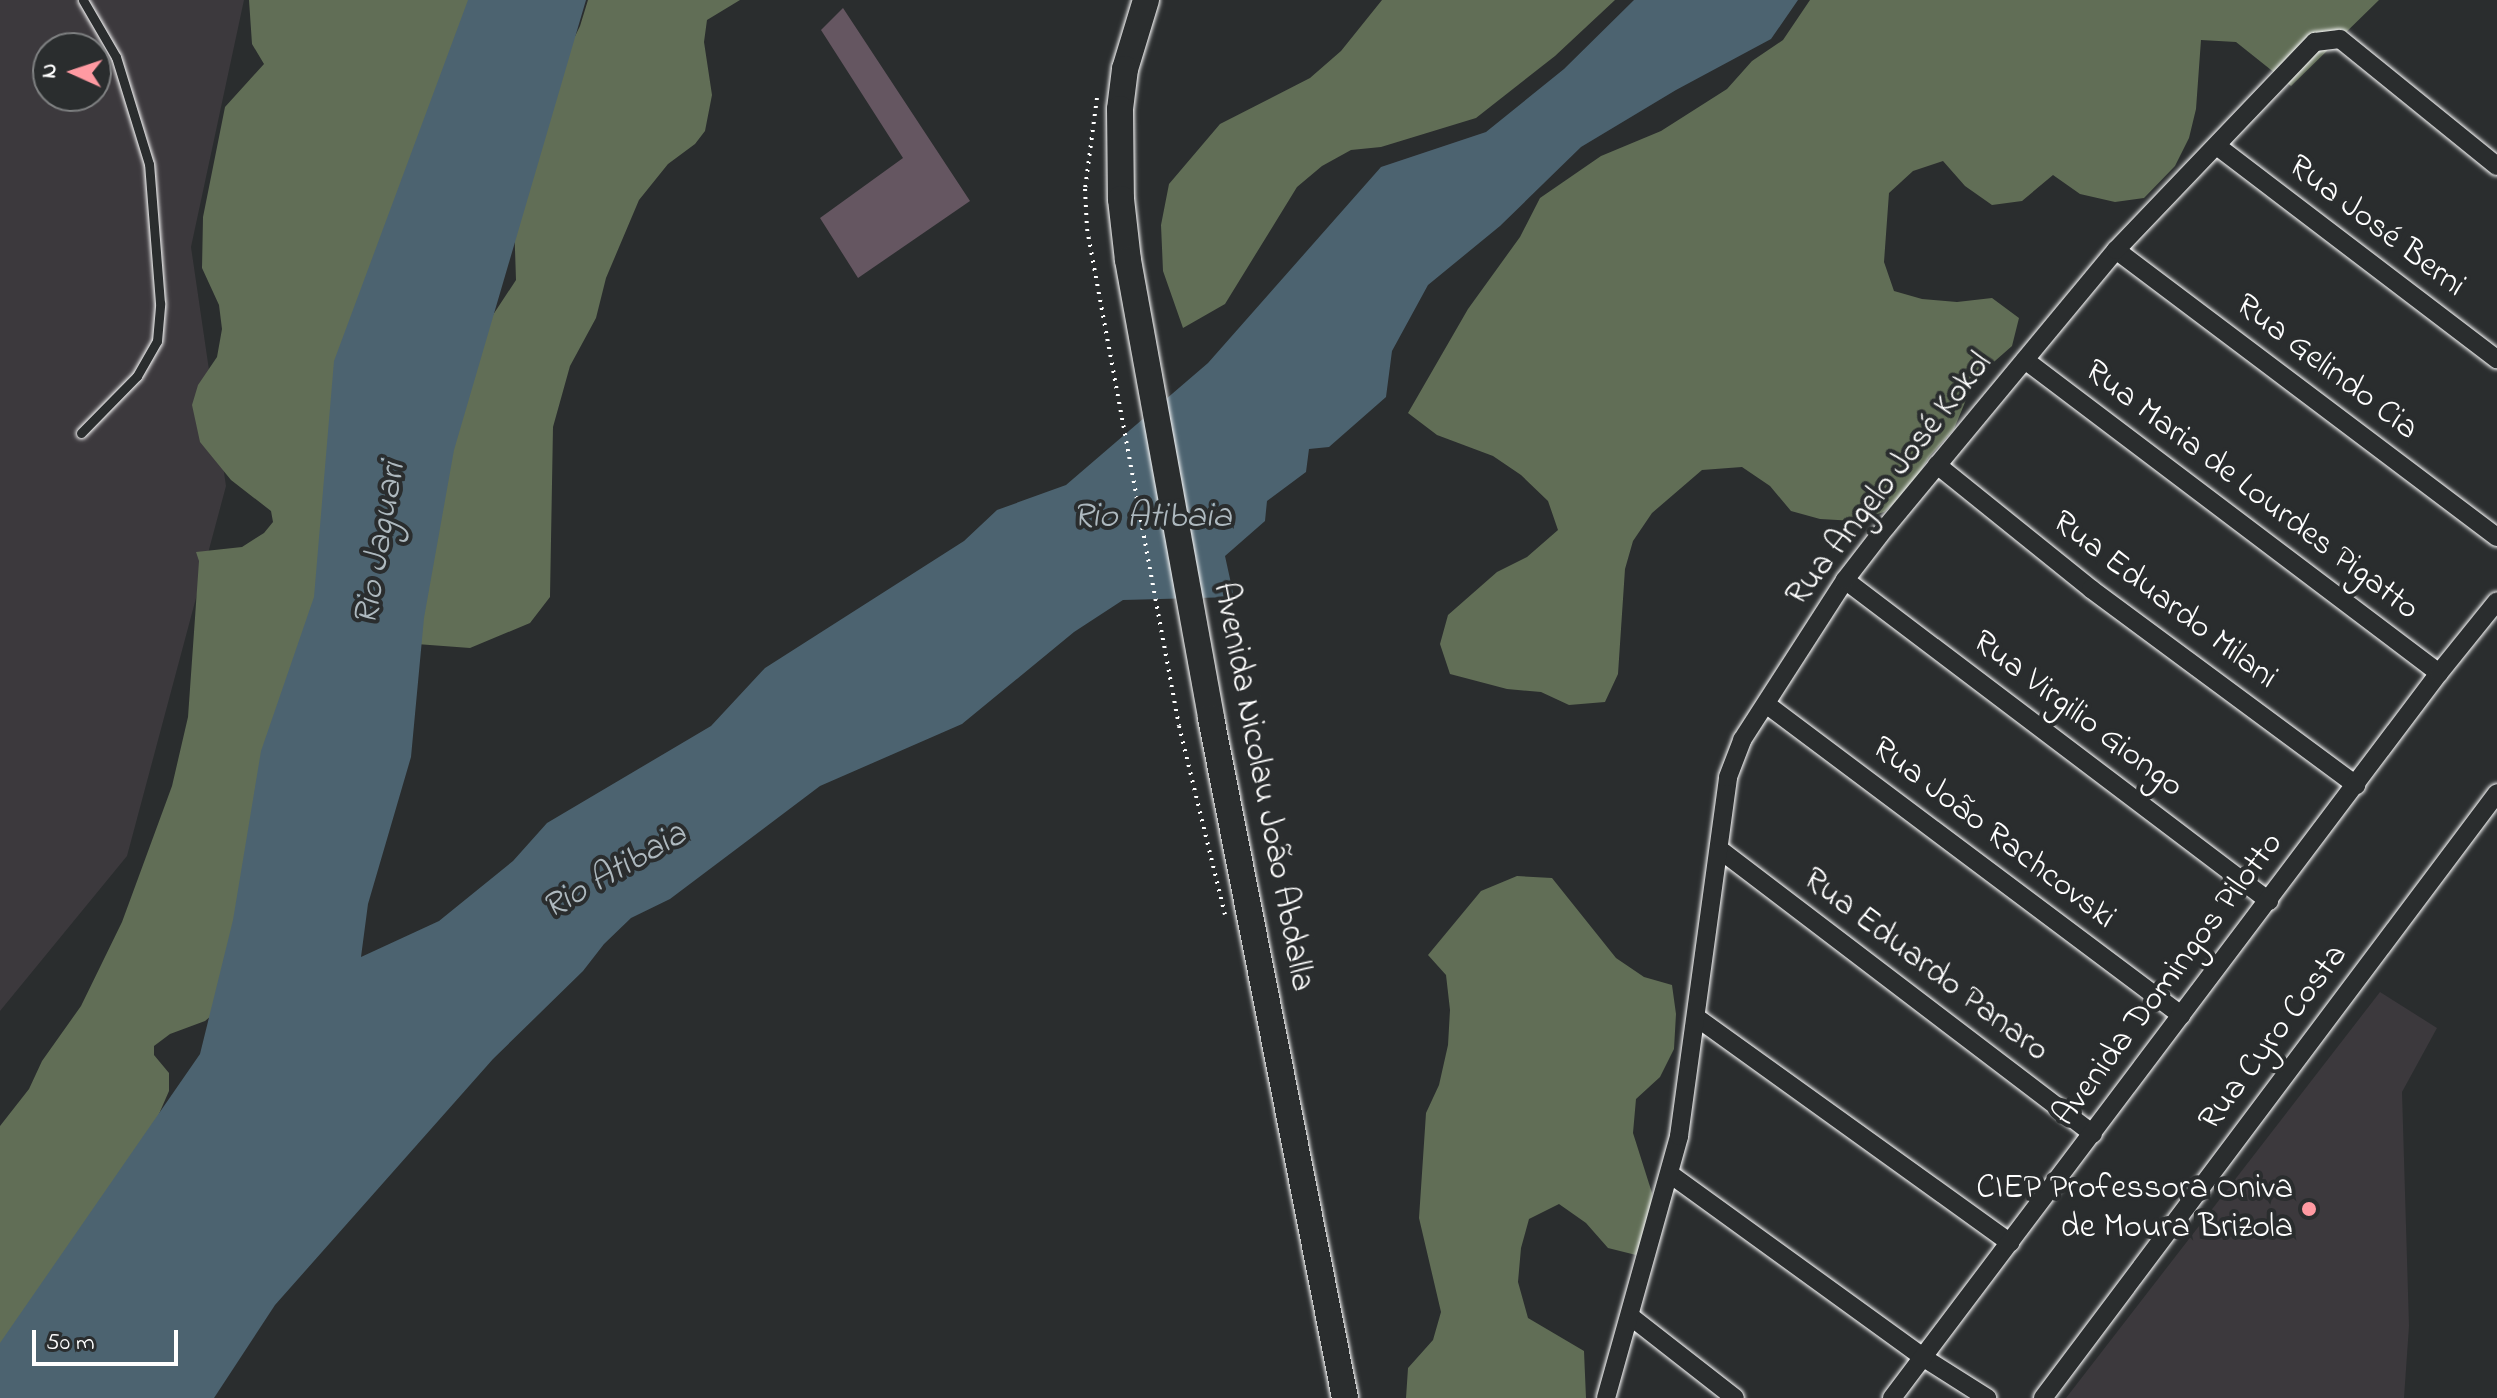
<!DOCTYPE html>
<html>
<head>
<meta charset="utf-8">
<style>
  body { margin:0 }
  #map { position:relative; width:2497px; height:1398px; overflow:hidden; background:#2a2d2e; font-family:"Indie Flower",sans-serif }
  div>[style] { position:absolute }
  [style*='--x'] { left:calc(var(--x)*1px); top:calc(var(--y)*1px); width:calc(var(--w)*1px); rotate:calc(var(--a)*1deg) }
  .built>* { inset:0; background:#3c393d }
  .green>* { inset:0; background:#616e56 }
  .water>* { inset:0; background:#4c6370 }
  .building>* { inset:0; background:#655661 }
  .path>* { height:4px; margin-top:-2px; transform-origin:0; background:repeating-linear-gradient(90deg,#fff 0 2px,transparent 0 8px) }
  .roads { filter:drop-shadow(0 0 2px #fff) drop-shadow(0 0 2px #fff) }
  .service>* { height:9px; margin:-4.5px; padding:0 4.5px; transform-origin:4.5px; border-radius:4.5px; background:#2a2d2e }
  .minor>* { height:18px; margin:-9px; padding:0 9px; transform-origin:9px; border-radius:9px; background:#2a2d2e }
  .secondary>* { height:26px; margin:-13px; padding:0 13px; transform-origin:13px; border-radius:13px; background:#2a2d2e }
  .dots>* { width:22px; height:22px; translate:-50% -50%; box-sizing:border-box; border:4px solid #2a2d2e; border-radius:50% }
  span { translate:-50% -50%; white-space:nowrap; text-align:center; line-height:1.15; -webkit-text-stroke:8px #2a2d2e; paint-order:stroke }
  .street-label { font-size:34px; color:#fff }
  .poi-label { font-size:34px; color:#fff }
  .right { translate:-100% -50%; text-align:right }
  .water-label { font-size:36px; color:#aeb9bf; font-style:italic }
  .north { position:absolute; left:32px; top:32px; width:80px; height:80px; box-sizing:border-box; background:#2a2d2e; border:2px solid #7f8182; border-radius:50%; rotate:273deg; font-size:22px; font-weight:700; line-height:32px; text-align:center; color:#fff }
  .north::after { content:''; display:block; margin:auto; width:28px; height:36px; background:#ff9aa2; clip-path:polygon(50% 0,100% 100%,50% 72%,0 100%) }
  .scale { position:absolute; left:32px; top:1330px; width:146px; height:36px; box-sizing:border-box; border:4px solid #fff; border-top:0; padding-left:10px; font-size:24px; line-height:28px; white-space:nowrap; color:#fff; -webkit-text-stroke:6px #2a2d2e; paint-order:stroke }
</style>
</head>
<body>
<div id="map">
  <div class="built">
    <div style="clip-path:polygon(evenodd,0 0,244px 0,191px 247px,226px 486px,127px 856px,0 1011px,0 0,48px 48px,96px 48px,96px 96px,48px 96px,48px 48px)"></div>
    <div style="clip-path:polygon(2380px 992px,2437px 1028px,2402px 1092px,2409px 1326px,2404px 1398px,2066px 1398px)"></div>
  </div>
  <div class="green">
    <div style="clip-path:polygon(249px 0,515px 0,229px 1001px,205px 1021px,170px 1034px,154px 1046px,154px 1055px,169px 1073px,169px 1091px,129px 1183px,0 1350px,0 1126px,29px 1089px,42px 1061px,81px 1006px,122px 922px,172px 786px,188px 717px,199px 561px,196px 552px,242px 547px,264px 533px,273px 522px,271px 511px,231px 480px,200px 442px,192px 405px,198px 385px,217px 357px,222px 329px,219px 305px,202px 268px,203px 217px,225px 107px,264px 64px,252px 44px)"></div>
    <div style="clip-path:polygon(588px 0,740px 0,707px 20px,704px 42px,712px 95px,705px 131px,695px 144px,668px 164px,639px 200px,606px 278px,596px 318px,570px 366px,553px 427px,550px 597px,530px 623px,470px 648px,403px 643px,485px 327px,516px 280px,514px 219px,547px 94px,580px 26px)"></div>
    <div style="clip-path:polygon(1382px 0,1615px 0,1555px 56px,1476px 118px,1381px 147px,1351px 150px,1322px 166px,1297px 187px,1225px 304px,1183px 328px,1163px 271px,1161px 225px,1169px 184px,1220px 124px,1310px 78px,1341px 51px)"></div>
    <div style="clip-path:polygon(1810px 0,2379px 0,2291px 86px,2236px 42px,2201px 40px,2196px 109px,2189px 138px,2175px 166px,2144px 198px,2115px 202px,2080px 194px,2053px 175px,2022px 201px,1992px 205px,1965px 186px,1943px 161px,1913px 171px,1889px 193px,1884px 262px,1894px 291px,1922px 299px,1957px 302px,1992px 298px,2019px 318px,2012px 346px,1987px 368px,1968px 395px,1954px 429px,1929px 457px,1909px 490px,1884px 512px,1855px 521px,1820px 519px,1791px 511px,1770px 486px,1742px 467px,1702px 470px,1652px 513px,1633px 541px,1625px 569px,1618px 674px,1605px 702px,1569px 705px,1541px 692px,1507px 689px,1450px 674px,1440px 644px,1448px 615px,1497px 572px,1527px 557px,1558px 530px,1548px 501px,1521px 475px,1493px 456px,1437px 435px,1408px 413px,1468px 309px,1520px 237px,1540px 198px,1601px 156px,1661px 131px,1727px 89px,1752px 61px,1783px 40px)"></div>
    <div style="clip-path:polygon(1517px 876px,1552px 878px,1616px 958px,1644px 977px,1672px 985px,1676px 1014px,1674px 1049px,1660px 1077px,1636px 1099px,1633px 1133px,1652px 1193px,1650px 1227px,1636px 1255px,1608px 1248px,1586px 1223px,1559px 1204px,1529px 1219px,1521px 1248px,1518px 1282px,1528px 1318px,1584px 1351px,1586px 1398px,1406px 1398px,1408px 1368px,1433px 1340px,1441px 1312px,1419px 1218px,1426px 1113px,1439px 1085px,1448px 1045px,1450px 1010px,1446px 975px,1428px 955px,1481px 891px)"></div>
  </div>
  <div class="water">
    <div style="clip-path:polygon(468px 0,586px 0,454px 450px,424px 618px,411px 757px,368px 904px,361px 957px,439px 921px,513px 861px,547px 823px,711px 726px,765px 668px,964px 541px,997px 510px,1066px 485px,1208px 363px,1381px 167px,1486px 132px,1564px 69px,1634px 0,1798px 0,1771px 39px,1676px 90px,1581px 147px,1500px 226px,1428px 285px,1392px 351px,1386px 397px,1329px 447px,1309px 449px,1306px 472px,1267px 501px,1265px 521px,1225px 556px,1234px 597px,1123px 600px,1074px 632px,962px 724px,820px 786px,670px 899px,631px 918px,604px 944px,583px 971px,493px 1059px,275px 1305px,214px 1398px,0 1398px,0 1343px,200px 1054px,233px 920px,261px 751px,314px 597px,334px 361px)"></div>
  </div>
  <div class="building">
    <div style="clip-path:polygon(843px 8px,970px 201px,858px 278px,820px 218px,903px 158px,821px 30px)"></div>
  </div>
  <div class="path">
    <div style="--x:1097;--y:98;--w:92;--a:97.5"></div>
    <div style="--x:1085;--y:189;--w:40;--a:87.1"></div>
    <div style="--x:1087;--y:229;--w:505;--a:79.51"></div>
    <div style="--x:1179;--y:726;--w:194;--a:76.3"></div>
  </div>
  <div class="roads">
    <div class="service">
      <div style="--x:81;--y:433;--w:80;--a:-45.5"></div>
      <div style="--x:137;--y:376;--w:40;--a:-60.3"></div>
      <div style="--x:157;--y:341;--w:38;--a:-85"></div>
      <div style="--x:160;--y:303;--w:139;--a:-94.5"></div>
      <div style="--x:149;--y:164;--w:112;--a:-107.1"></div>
      <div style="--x:116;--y:57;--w:66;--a:-120.1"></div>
    </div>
    <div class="minor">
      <div style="--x:2217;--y:146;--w:352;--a:37.3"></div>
      <div style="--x:2116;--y:250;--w:477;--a:37"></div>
      <div style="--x:2025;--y:360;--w:519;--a:37.09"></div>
      <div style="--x:1937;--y:465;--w:198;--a:38.8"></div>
      <div style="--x:2091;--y:589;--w:330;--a:36.5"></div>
      <div style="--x:1845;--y:580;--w:532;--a:37.13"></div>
      <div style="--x:1766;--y:704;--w:519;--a:36.85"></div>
      <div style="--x:1719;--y:849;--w:470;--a:37.3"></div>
      <div style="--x:1696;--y:1017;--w:387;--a:35.7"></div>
      <div style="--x:1670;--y:1174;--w:314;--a:35.9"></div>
      <div style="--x:1924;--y:1358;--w:75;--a:32.4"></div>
      <div style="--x:1630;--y:1316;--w:133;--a:38"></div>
      <div style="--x:1606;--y:1398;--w:272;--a:-74.4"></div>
      <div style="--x:1679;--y:1136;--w:362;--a:-82.2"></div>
      <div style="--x:1728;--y:777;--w:40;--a:-69"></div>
      <div style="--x:1742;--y:740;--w:190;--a:-57.2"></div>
      <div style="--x:1845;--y:580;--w:67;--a:-52.3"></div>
      <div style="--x:1886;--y:527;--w:360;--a:-50.3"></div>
      <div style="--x:2116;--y:250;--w:288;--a:-46.3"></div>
      <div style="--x:2315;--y:42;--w:25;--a:-7"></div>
      <div style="--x:2340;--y:39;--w:202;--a:39"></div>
      <div style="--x:1892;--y:1398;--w:908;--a:-52.97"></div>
      <div style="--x:2439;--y:673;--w:92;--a:-51.1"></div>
      <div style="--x:2043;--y:1398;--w:756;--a:-53.11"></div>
    </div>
    <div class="secondary">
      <div style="--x:1146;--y:0;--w:72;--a:106.9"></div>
      <div style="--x:1125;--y:69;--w:40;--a:97.1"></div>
      <div style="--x:1120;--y:109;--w:90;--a:89.4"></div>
      <div style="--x:1121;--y:199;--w:61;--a:83.5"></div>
      <div style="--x:1128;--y:260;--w:465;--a:79.7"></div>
      <div style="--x:1211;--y:718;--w:693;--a:78.85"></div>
    </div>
  </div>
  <div class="dots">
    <div style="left:2309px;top:1209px;background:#ff9aa2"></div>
  </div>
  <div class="street-label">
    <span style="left:2376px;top:227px;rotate:37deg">Rua José Berni</span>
    <span style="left:2326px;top:368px;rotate:37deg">Rua Gelindo Cia</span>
    <span style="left:1890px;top:480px;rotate:-52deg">Rua Angelo José Kokol</span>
    <span style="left:2251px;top:491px;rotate:37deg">Rua Maria de Lourdes Pigatto</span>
    <span style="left:2164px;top:601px;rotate:37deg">Rua Eduardo Milani</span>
    <span style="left:2077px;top:715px;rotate:37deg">Rua Virgilio Giongo</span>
    <span style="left:1262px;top:787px;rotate:79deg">Avenida Nicolau João Abdalla</span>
    <span style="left:1993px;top:834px;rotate:37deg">Rua João Rachcovski</span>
    <span style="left:1925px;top:966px;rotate:37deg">Rua Eduardo Panaro</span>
    <span style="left:2169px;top:980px;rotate:-53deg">Avenida Domingos Pilotto</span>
    <span style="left:2274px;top:1038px;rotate:-53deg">Rua Cyro Costa</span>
  </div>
  <div class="poi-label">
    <span class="right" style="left:2293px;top:1209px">CIEP Professora Oniva<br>de Moura Brizola</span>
  </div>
  <div class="water-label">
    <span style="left:1152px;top:518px">Rio Atibaia</span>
    <span style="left:381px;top:544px;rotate:-80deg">Rio Jaguari</span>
    <span style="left:615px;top:872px;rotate:-30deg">Rio Atibaia</span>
  </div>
  <div class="north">N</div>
  <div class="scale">50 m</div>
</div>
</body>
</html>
